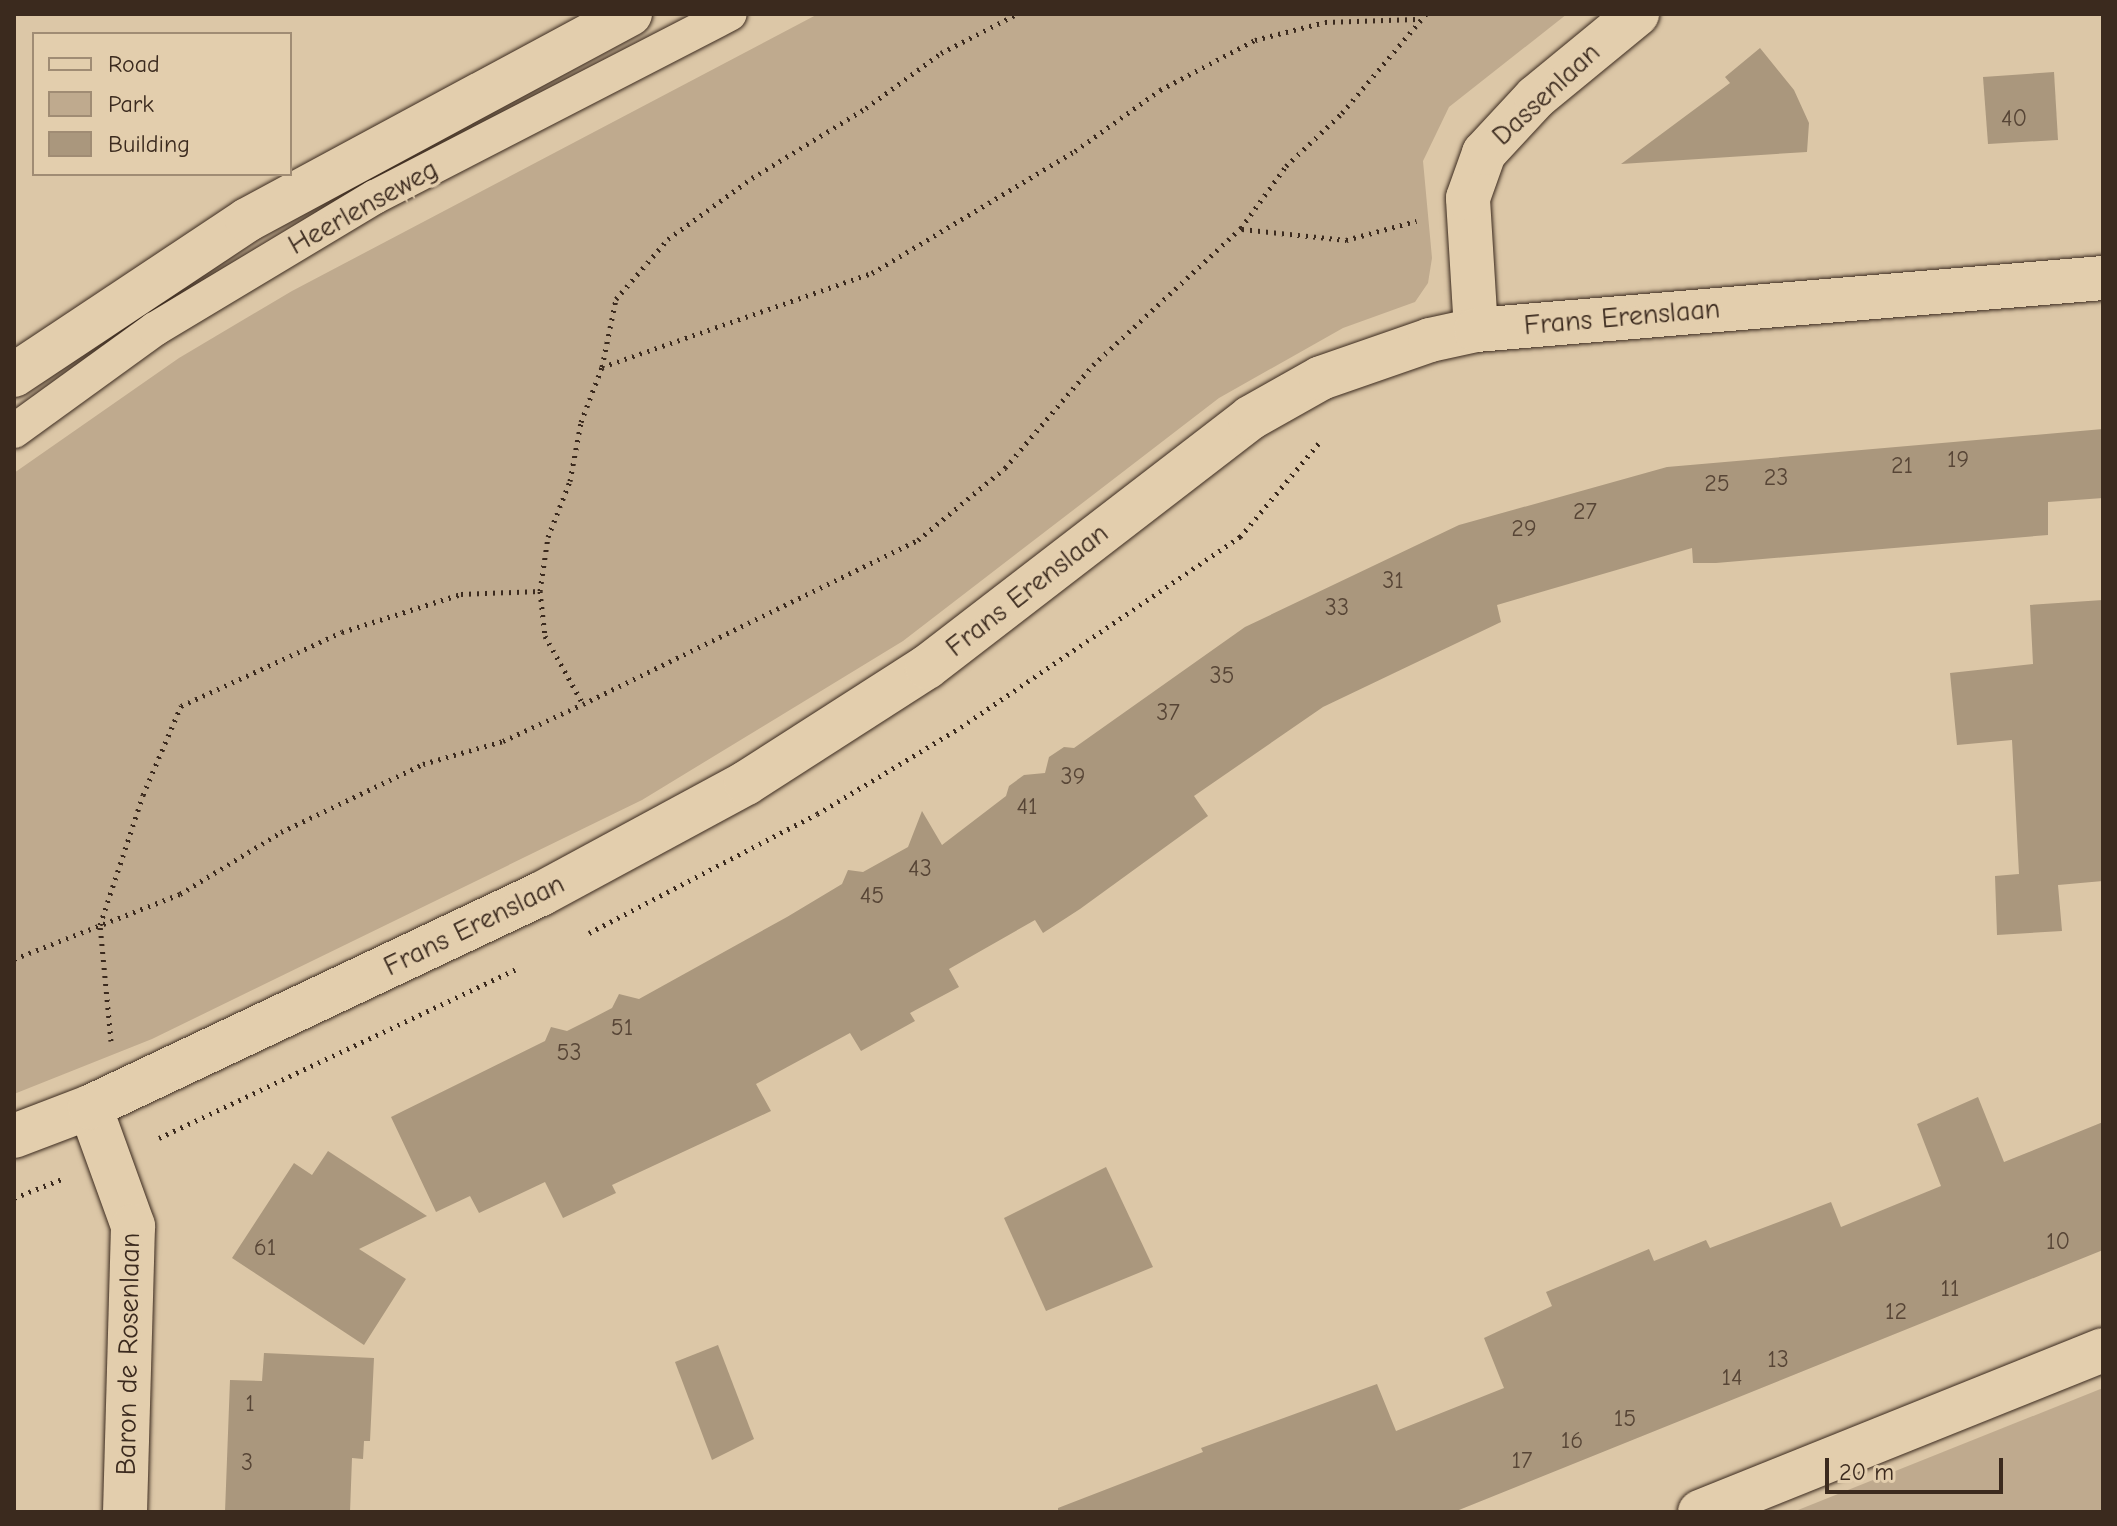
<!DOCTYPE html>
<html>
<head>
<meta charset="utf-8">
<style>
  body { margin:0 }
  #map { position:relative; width:2117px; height:1526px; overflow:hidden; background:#dcc7a7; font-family:"Comic Neue",sans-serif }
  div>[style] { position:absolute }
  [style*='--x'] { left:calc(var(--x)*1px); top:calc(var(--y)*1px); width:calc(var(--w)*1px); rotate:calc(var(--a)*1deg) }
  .green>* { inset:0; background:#bfaa8e }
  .building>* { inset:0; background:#aa977d }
  .path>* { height:5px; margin-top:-2.5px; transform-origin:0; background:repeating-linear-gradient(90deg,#3b2a1e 0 2px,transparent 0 8px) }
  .roads { filter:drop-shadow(0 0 2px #3b2a1e) drop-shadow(0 0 2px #3b2a1e) }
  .lane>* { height:34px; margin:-17px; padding:0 17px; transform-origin:17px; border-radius:17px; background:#e3cead }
  .street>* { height:44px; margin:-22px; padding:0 22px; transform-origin:22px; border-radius:22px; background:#e3cead }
  .secondary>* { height:44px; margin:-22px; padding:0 22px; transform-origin:22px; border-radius:22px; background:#e3cead }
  span { translate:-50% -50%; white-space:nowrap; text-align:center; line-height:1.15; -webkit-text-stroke:7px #e3cead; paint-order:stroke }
  .number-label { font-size:24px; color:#574536 }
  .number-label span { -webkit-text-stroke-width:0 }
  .street-label { font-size:28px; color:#3b2a1e }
  .frame { position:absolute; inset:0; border:16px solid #3b2a1e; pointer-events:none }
  .legend { position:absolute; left:32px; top:32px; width:260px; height:144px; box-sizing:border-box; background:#e3cead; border:2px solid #a08c74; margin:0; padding:10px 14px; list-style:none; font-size:24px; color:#3b2a1e }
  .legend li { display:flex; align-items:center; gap:16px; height:40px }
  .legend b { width:40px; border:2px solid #a08c74 }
  .scale { position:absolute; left:1825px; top:1458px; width:178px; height:36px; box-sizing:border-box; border:4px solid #3b2a1e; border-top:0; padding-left:10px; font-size:24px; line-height:28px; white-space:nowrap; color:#3b2a1e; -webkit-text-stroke:6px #e3cead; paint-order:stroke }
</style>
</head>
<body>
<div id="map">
  <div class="green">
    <div style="clip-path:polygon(818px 14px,1567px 14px,1449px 107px,1423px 161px,1432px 258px,1428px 283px,1415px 302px,1343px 328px,1219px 398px,903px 641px,642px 800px,152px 1039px,14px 1094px,14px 473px,179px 358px,292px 291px)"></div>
    <div style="clip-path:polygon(2103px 1388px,2103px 1512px,1793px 1512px)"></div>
  </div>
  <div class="building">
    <div style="clip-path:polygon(1760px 48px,1794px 90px,1809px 123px,1807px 152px,1621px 164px,1730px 83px,1725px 77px)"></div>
    <div style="clip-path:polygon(2054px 72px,2058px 140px,1988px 144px,1983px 77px)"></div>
    <div style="clip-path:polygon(2103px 429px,2103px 498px,2048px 502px,2048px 535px,1716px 563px,1693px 563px,1692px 548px,1497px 605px,1501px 622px,1323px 707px,1194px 796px,1208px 816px,1080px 909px,1043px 933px,1035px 920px,949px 969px,959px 987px,910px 1013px,915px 1021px,861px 1051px,850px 1033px,756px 1084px,771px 1111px,612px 1185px,616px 1193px,563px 1218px,545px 1182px,479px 1213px,470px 1196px,436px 1212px,391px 1117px,545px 1041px,551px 1027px,567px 1031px,589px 1020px,612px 1008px,619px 994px,639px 999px,787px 917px,842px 884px,848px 870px,863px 872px,908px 847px,922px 811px,942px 845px,1006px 796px,1009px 786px,1024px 775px,1045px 773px,1049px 757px,1064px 747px,1074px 748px,1245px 627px,1459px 525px,1667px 467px)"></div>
    <div style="clip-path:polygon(2103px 600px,2103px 881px,2058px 885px,2062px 931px,1997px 935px,1995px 876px,2019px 874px,2012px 740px,1957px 745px,1950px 673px,2033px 664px,2030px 605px)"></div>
    <div style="clip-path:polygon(1978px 1097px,2004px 1162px,2103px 1122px,2103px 1250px,1454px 1512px,1058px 1512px,1058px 1508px,1203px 1452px,1201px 1448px,1377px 1384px,1396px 1431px,1504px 1388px,1484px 1338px,1552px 1306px,1546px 1292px,1649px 1249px,1654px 1261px,1706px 1240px,1710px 1248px,1831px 1202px,1841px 1227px,1941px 1186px,1917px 1124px)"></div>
    <div style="clip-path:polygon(328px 1151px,427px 1216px,359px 1249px,406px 1279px,364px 1345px,232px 1258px,294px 1163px,312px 1175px)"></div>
    <div style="clip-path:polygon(1106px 1167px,1153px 1267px,1046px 1311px,1004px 1218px)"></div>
    <div style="clip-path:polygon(718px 1345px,754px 1439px,712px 1460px,675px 1362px)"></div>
    <div style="clip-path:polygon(264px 1353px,374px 1358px,370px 1441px,364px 1441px,363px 1459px,352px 1458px,350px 1512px,225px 1512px,230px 1380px,262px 1381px)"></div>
  </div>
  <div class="path">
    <div style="--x:1242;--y:229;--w:105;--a:6"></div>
    <div style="--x:1346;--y:240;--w:73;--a:-15.2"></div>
    <div style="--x:602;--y:367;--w:286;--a:-19.2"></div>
    <div style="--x:872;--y:273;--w:237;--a:-31"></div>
    <div style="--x:1075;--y:151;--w:105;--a:-35.7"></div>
    <div style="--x:1160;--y:90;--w:107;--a:-27.8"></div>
    <div style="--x:1255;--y:40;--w:72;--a:-14.4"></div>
    <div style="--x:1325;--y:22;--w:92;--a:-1.9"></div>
    <div style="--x:540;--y:591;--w:55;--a:-81.6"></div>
    <div style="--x:548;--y:537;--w:60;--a:-68.6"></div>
    <div style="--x:570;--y:481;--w:60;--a:-79.4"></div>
    <div style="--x:581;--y:422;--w:59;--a:-69.1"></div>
    <div style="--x:602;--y:367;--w:69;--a:-78.4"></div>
    <div style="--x:616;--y:299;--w:79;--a:-49.1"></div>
    <div style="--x:668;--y:239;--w:104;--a:-36"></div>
    <div style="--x:752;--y:178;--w:134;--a:-31.6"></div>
    <div style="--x:866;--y:108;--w:93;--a:-36.3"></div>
    <div style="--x:941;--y:53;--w:85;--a:-27.2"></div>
    <div style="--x:589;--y:933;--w:257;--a:-27.6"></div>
    <div style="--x:817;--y:814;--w:168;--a:-31.1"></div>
    <div style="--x:961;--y:727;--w:338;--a:-34.3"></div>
    <div style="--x:1240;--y:537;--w:123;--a:-50"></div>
    <div style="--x:14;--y:959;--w:178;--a:-21.4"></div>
    <div style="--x:180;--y:894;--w:119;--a:-31.5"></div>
    <div style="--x:281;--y:832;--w:157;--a:-25.6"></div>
    <div style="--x:423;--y:764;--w:83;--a:-16"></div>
    <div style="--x:503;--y:741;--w:88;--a:-24.8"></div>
    <div style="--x:583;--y:704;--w:373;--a:-26.1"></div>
    <div style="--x:918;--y:540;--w:113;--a:-39.6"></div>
    <div style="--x:1005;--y:468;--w:135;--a:-49.5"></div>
    <div style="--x:1093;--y:365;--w:202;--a:-42.8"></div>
    <div style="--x:1241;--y:228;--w:77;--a:-54"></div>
    <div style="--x:1286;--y:166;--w:77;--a:-43.4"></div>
    <div style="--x:1342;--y:113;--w:130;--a:-49.7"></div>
    <div style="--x:111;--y:1041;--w:117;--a:-95.4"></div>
    <div style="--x:100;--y:925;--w:137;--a:-71.7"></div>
    <div style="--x:143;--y:795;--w:97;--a:-66.9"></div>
    <div style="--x:181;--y:706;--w:177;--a:-24.7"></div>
    <div style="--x:342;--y:632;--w:125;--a:-17.7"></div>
    <div style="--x:461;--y:594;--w:79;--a:-2.2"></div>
    <div style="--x:540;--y:591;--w:45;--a:83.7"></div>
    <div style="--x:545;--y:636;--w:78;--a:60.8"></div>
    <div style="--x:159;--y:1138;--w:394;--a:-25.3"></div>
    <div style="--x:14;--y:1198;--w:52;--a:-21.6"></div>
  </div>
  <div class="roads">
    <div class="lane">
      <div style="--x:14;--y:431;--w:174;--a:-35.9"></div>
      <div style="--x:155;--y:329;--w:257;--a:-31"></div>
      <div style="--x:375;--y:197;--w:399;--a:-27.3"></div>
    </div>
    <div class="street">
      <div style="--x:1476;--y:330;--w:132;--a:-93.5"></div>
      <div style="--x:1468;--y:198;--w:48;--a:-70.4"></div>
      <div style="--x:1484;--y:153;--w:76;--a:-47.1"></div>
      <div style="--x:1536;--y:97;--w:131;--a:-39.4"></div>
      <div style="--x:90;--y:1107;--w:127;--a:70.1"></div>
      <div style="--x:133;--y:1226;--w:286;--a:91.6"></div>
      <div style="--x:14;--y:1136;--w:81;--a:-20.9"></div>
      <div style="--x:90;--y:1107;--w:499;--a:-25.3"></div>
      <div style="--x:541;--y:894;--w:233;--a:-28.4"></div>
      <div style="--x:746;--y:783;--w:215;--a:-32.7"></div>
      <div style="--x:927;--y:667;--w:408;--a:-37.6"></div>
      <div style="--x:1250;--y:418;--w:81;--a:-29.4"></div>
      <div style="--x:1321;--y:378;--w:115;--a:-19.2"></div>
      <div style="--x:1430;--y:340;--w:47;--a:-12.3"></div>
      <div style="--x:1476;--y:330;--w:629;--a:-4.74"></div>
      <div style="--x:1700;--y:1512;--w:434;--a:-21.9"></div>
    </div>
    <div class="secondary">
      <div style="--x:14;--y:375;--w:280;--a:-33.6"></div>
      <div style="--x:247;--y:220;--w:435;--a:-28.3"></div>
    </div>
  </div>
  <div class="number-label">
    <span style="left:2014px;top:119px">40</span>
    <span style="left:1958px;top:460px">19</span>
    <span style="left:1902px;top:466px">21</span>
    <span style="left:1776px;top:478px">23</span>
    <span style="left:1717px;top:484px">25</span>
    <span style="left:1585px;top:512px">27</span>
    <span style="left:1524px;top:529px">29</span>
    <span style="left:1393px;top:581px">31</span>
    <span style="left:1337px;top:608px">33</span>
    <span style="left:1222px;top:676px">35</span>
    <span style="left:1168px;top:713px">37</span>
    <span style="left:1073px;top:777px">39</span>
    <span style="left:1027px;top:807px">41</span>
    <span style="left:920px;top:869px">43</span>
    <span style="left:872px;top:896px">45</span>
    <span style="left:622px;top:1028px">51</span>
    <span style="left:569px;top:1053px">53</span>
    <span style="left:2058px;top:1242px">10</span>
    <span style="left:265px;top:1248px">61</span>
    <span style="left:1950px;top:1289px">11</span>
    <span style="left:1896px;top:1312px">12</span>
    <span style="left:1778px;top:1360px">13</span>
    <span style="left:1732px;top:1378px">14</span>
    <span style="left:250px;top:1404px">1</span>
    <span style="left:1625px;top:1419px">15</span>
    <span style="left:1572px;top:1441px">16</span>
    <span style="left:1522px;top:1461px">17</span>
    <span style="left:247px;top:1463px">3</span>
  </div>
  <div class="street-label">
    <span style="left:1546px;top:94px;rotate:-43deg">Dassenlaan</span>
    <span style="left:363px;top:207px;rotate:-29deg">Heerlenseweg</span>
    <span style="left:1622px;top:317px;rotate:-5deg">Frans Erenslaan</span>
    <span style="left:1027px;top:590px;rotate:-38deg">Frans Erenslaan</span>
    <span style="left:474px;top:925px;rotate:-26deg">Frans Erenslaan</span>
    <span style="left:128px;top:1354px;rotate:-89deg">Baron de Rosenlaan</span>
  </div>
  <div class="frame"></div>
  <ul class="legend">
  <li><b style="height:10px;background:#e3cead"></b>Road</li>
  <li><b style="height:22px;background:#bfaa8e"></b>Park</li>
  <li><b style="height:22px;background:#aa977d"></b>Building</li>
  </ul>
  <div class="scale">20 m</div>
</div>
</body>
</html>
